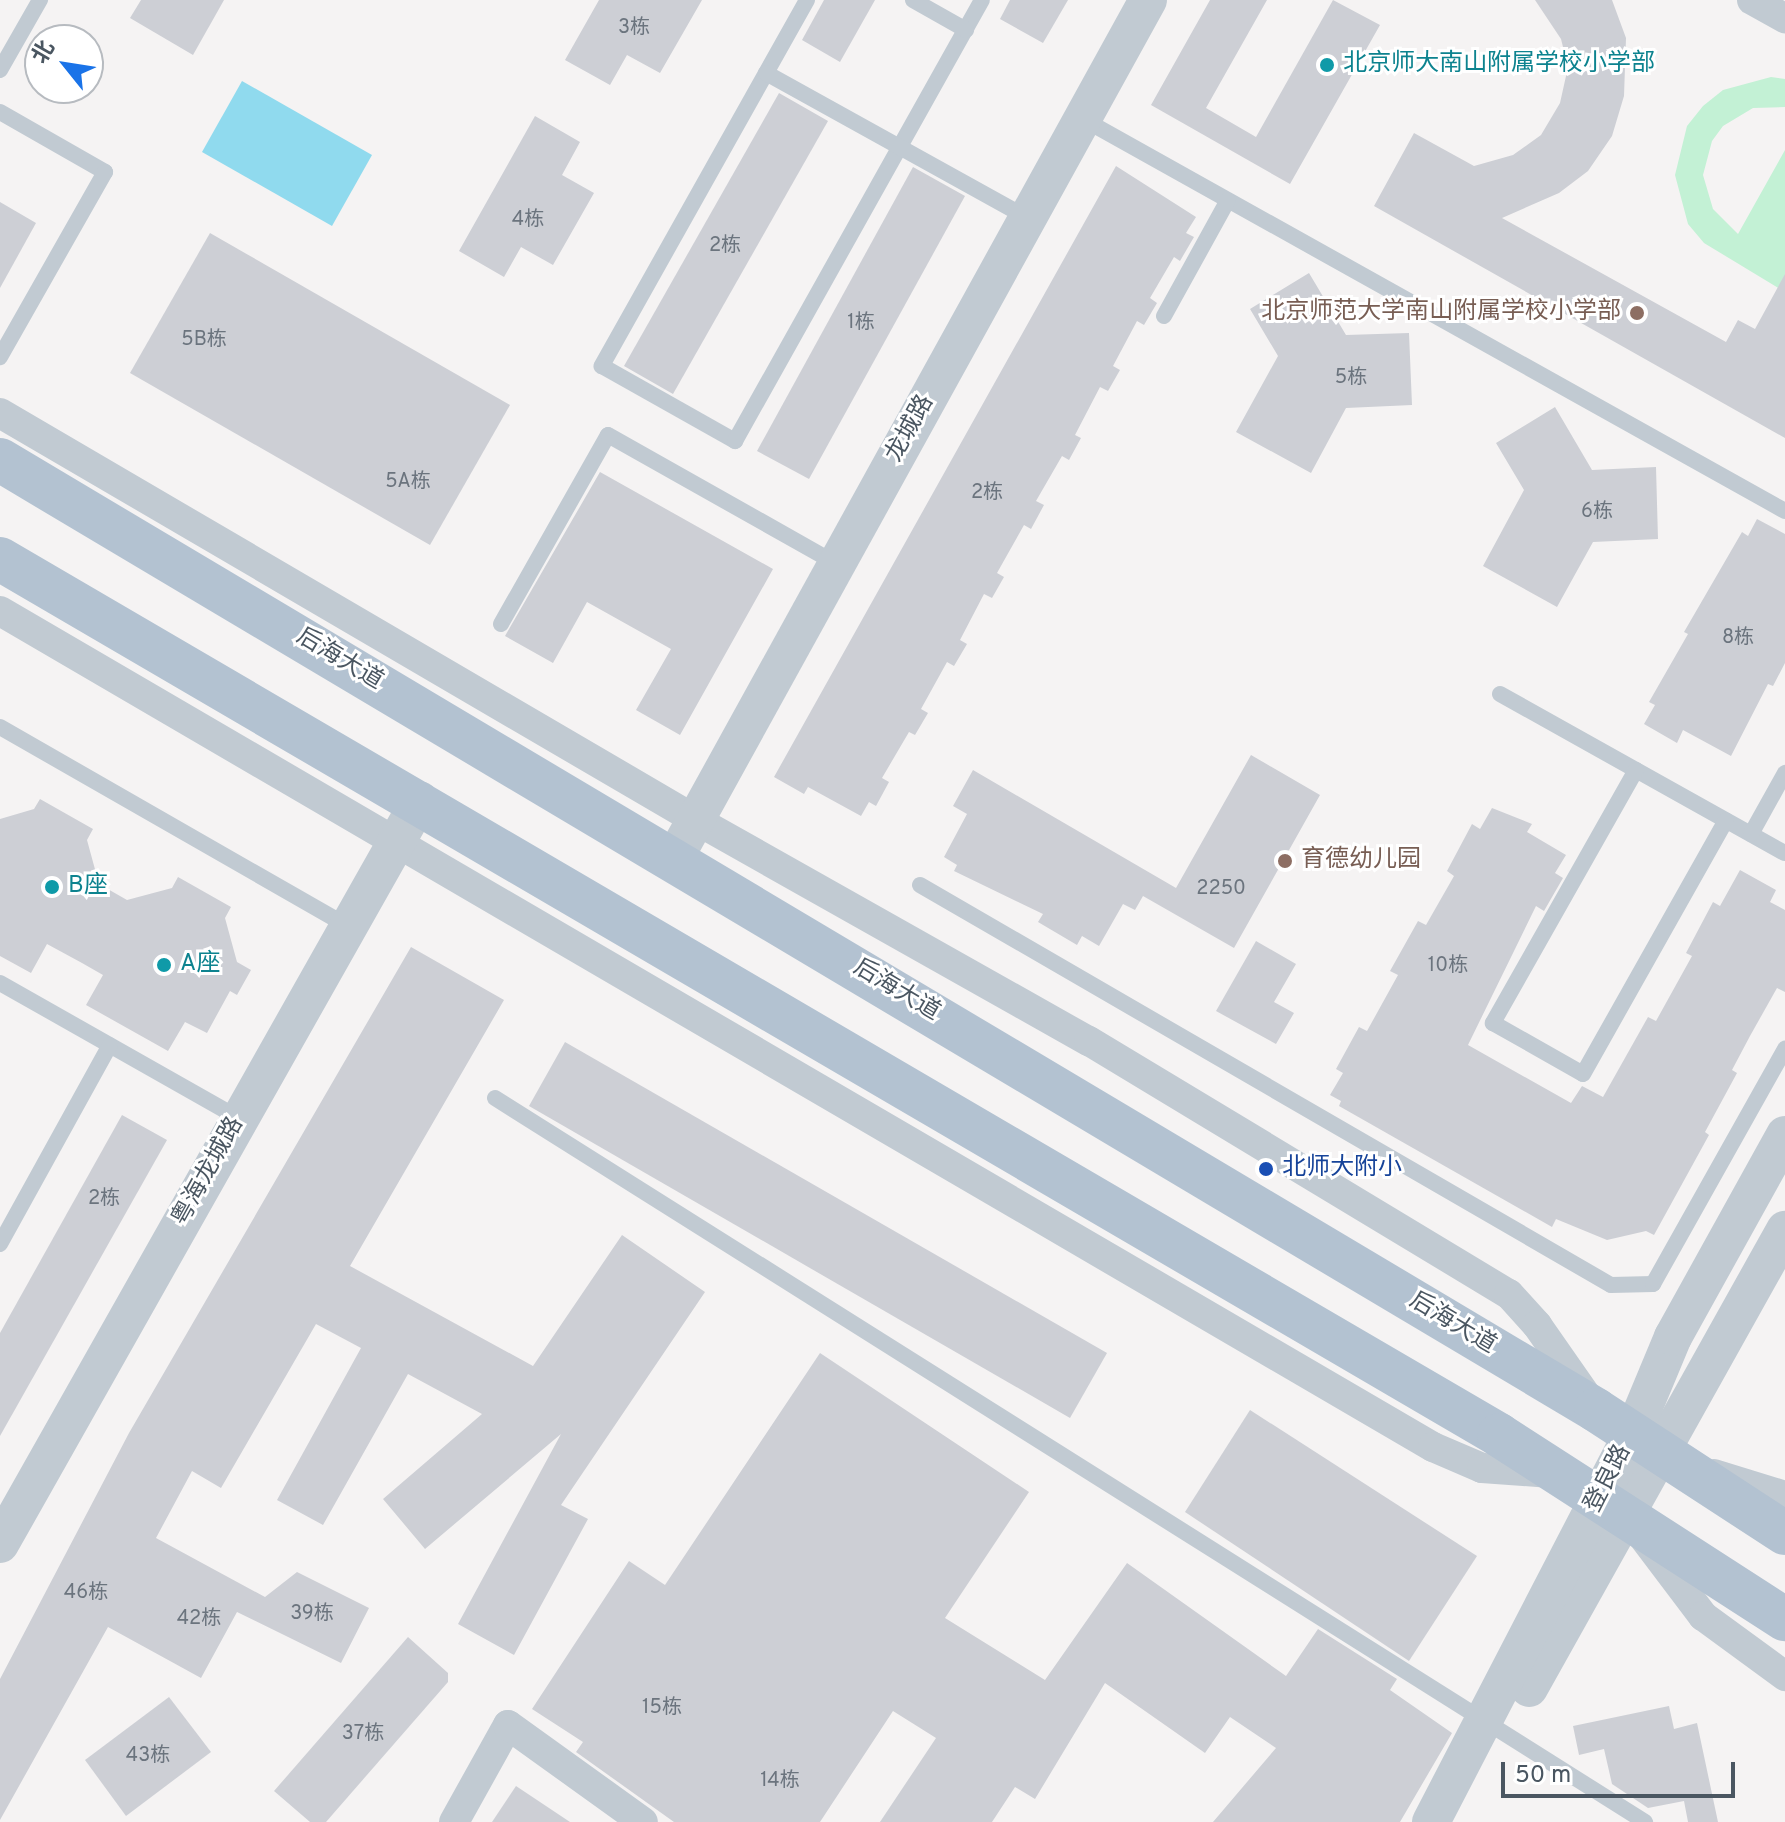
<!DOCTYPE html>
<html>
<head>
<meta charset="utf-8">
<style>
  body { margin:0 }
  #map { position:relative; width:1785px; height:1822px; overflow:hidden; background:#f5f3f3; font-family:Overpass,"Noto Sans SC",sans-serif }
  div>[style] { position:absolute }
  [style*='--x'] { left:calc(var(--x)*1px); top:calc(var(--y)*1px); width:calc(var(--w)*1px); rotate:calc(var(--a)*1deg) }
  .green>* { inset:0; background:#c3f1d5 }
  .water>* { inset:0; background:#90daee }
  .building>* { inset:0; background:#cdcfd5 }
  .service>* { height:16px; margin:-8px; padding:0 8px; transform-origin:8px; border-radius:8px; background:#c1cad2 }
  .minor>* { height:30px; margin:-15px; padding:0 15px; transform-origin:15px; border-radius:15px; background:#c1cad2 }
  .tertiary>* { height:38px; margin:-19px; padding:0 19px; transform-origin:19px; border-radius:19px; background:#c1cad2 }
  .primary>* { height:44px; margin:-22px; padding:0 22px; transform-origin:22px; border-radius:22px; background:#b3c2d1 }
  .dots>* { width:22px; height:22px; translate:-50% -50%; box-sizing:border-box; border:4px solid #fff; border-radius:50% }
  span { translate:-50% -50%; white-space:nowrap; text-align:center; line-height:1.15; -webkit-text-stroke:6px #fff; paint-order:stroke }
  .number-label { font-size:20px; color:#6b747e }
  .number-label span { -webkit-text-stroke-width:0 }
  .culture-label { font-size:24px; color:#0d838f }
  .left { translate:0 -50%; text-align:left }
  .education-label { font-size:24px; color:#785e54 }
  .right { translate:-100% -50%; text-align:right }
  .street-label { font-size:24px; color:#4a5661 }
  .transit-label { font-size:24px; color:#164399 }
  .north { position:absolute; left:24px; top:24px; width:80px; height:80px; box-sizing:border-box; background:#fff; border:2px solid #b7bbc0; border-radius:50%; rotate:300deg; font-size:22px; font-weight:700; line-height:32px; text-align:center; color:#4a5661 }
  .north::after { content:''; display:block; margin:auto; width:28px; height:36px; background:#1a73e8; clip-path:polygon(50% 0,100% 100%,50% 72%,0 100%) }
  .scale { position:absolute; left:1501px; top:1762px; width:234px; height:36px; box-sizing:border-box; border:4px solid #4a5661; border-top:0; padding-left:10px; font-size:24px; line-height:28px; white-space:nowrap; color:#4a5661; -webkit-text-stroke:6px #fff; paint-order:stroke }
</style>
</head>
<body>
<div id="map">
  <div class="green">
    <div style="clip-path:polygon(1771px 77px,1785px 79px,1785px 107px,1753px 108px,1723px 126px,1712px 141px,1703px 175px,1713px 209px,1738px 234px,1785px 150px,1785px 292px,1704px 243px,1688px 224px,1675px 175px,1687px 126px,1703px 106px,1723px 90px)"></div>
  </div>
  <div class="water">
    <div style="clip-path:polygon(242px 81px,372px 155px,332px 226px,202px 152px)"></div>
  </div>
  <div class="building">
    <div style="clip-path:polygon(141px 0,224px 0,193px 55px,130px 18px)"></div>
    <div style="clip-path:polygon(599px 0,702px 0,660px 73px,627px 55px,610px 85px,565px 60px)"></div>
    <div style="clip-path:polygon(824px 0,875px 0,840px 62px,802px 40px)"></div>
    <div style="clip-path:polygon(1010px 0,1068px 0,1043px 43px,1000px 19px)"></div>
    <div style="clip-path:polygon(1210px 0,1267px 0,1206px 108px,1256px 137px,1333px 0,1380px 25px,1290px 184px,1151px 105px)"></div>
    <div style="clip-path:polygon(1535px 0,1612px 0,1626px 38px,1624px 96px,1612px 136px,1588px 171px,1559px 193px,1502px 218px,1726px 342px,1738px 320px,1755px 329px,1785px 274px,1785px 438px,1374px 206px,1414px 133px,1474px 166px,1513px 155px,1541px 135px,1560px 103px,1568px 67px,1561px 39px)"></div>
    <div style="clip-path:polygon(779px 93px,828px 121px,673px 394px,624px 366px)"></div>
    <div style="clip-path:polygon(535px 116px,580px 142px,562px 175px,594px 193px,553px 265px,521px 247px,504px 277px,459px 251px)"></div>
    <div style="clip-path:polygon(1116px 166px,1196px 217px,1186px 233px,1194px 237px,1180px 261px,1174px 257px,1150px 298px,1157px 303px,1144px 325px,1137px 321px,1113px 366px,1120px 370px,1108px 391px,1100px 387px,1075px 435px,1081px 438px,1069px 460px,1062px 456px,1036px 501px,1044px 505px,1031px 529px,1024px 525px,997px 573px,1004px 577px,992px 598px,984px 594px,960px 640px,967px 644px,954px 666px,947px 662px,921px 709px,928px 713px,915px 735px,909px 732px,882px 778px,889px 782px,876px 806px,869px 802px,861px 816px,808px 787px,804px 794px,774px 777px)"></div>
    <div style="clip-path:polygon(913px 167px,965px 196px,809px 479px,757px 451px)"></div>
    <div style="clip-path:polygon(0 202px,36px 223px,0 288px)"></div>
    <div style="clip-path:polygon(210px 233px,510px 405px,430px 545px,130px 373px)"></div>
    <div style="clip-path:polygon(1309px 273px,1346px 335px,1409px 333px,1412px 405px,1346px 408px,1311px 473px,1236px 432px,1278px 356px,1250px 309px)"></div>
    <div style="clip-path:polygon(1555px 407px,1592px 470px,1656px 467px,1658px 539px,1593px 542px,1557px 607px,1483px 566px,1524px 490px,1496px 443px)"></div>
    <div style="clip-path:polygon(600px 472px,773px 569px,680px 735px,636px 710px,671px 649px,587px 602px,553px 663px,505px 636px)"></div>
    <div style="clip-path:polygon(1757px 519px,1785px 534px,1785px 663px,1773px 686px,1768px 684px,1731px 756px,1683px 730px,1677px 743px,1644px 724px,1655px 705px,1649px 702px,1688px 634px,1684px 632px,1742px 532px,1748px 536px)"></div>
    <div style="clip-path:polygon(1251px 755px,1320px 795px,1234px 948px,1143px 896px,1135px 910px,1123px 904px,1099px 946px,1082px 936px,1077px 945px,1038px 922px,1043px 914px,954px 871px,957px 865px,944px 857px,967px 814px,953px 806px,973px 770px,1176px 888px)"></div>
    <div style="clip-path:polygon(40px 799px,93px 829px,87px 840px,99px 884px,127px 900px,172px 888px,178px 877px,231px 907px,225px 918px,237px 962px,251px 970px,237px 995px,230px 991px,207px 1033px,185px 1022px,168px 1051px,86px 1005px,103px 975px,82px 963px,47px 944px,31px 973px,0 956px,0 819px,34px 809px)"></div>
    <div style="clip-path:polygon(1492px 808px,1532px 824px,1527px 832px,1566px 855px,1555px 873px,1563px 878px,1544px 911px,1536px 906px,1468px 1045px,1571px 1103px,1582px 1086px,1603px 1097px,1648px 1017px,1656px 1021px,1692px 956px,1686px 953px,1713px 902px,1720px 906px,1740px 870px,1776px 890px,1770px 902px,1785px 910px,1785px 992px,1777px 988px,1750px 1036px,1732px 1070px,1737px 1073px,1705px 1132px,1709px 1135px,1654px 1235px,1646px 1231px,1607px 1240px,1556px 1219px,1552px 1227px,1339px 1106px,1341px 1101px,1330px 1095px,1343px 1073px,1336px 1069px,1359px 1027px,1367px 1031px,1398px 975px,1390px 971px,1418px 921px,1426px 925px,1454px 876px,1447px 871px,1472px 824px,1480px 829px)"></div>
    <div style="clip-path:polygon(1256px 941px,1296px 964px,1274px 1002px,1294px 1013px,1276px 1044px,1216px 1011px)"></div>
    <div style="clip-path:polygon(411px 947px,504px 1000px,350px 1266px,533px 1366px,622px 1235px,705px 1292px,561px 1505px,588px 1519px,514px 1655px,458px 1624px,561px 1434px,425px 1549px,383px 1499px,482px 1414px,408px 1374px,323px 1525px,277px 1500px,361px 1348px,316px 1324px,221px 1488px,192px 1471px,156px 1538px,265px 1597px,297px 1572px,369px 1608px,341px 1663px,237px 1612px,201px 1678px,108px 1627px,0 1820px,0 1679px,129px 1433px)"></div>
    <div style="clip-path:polygon(565px 1042px,1107px 1353px,1070px 1418px,529px 1106px)"></div>
    <div style="clip-path:polygon(122px 1115px,167px 1140px,0 1436px,0 1333px)"></div>
    <div style="clip-path:polygon(820px 1353px,1029px 1492px,945px 1618px,1045px 1680px,1127px 1563px,1286px 1676px,1318px 1629px,1397px 1679px,1390px 1690px,1452px 1733px,1400px 1822px,1213px 1822px,1276px 1748px,1230px 1717px,1205px 1753px,1105px 1683px,1035px 1799px,1015px 1787px,992px 1822px,880px 1822px,936px 1738px,893px 1711px,820px 1822px,674px 1822px,576px 1752px,583px 1742px,532px 1709px,629px 1561px,665px 1585px)"></div>
    <div style="clip-path:polygon(1250px 1410px,1477px 1556px,1409px 1661px,1185px 1512px)"></div>
    <div style="clip-path:polygon(408px 1637px,448px 1673px,448px 1682px,326px 1822px,310px 1822px,274px 1791px)"></div>
    <div style="clip-path:polygon(169px 1697px,211px 1752px,126px 1816px,85px 1760px)"></div>
    <div style="clip-path:polygon(1669px 1706px,1674px 1729px,1697px 1723px,1718px 1822px,1688px 1822px,1684px 1801px,1648px 1808px,1612px 1784px,1604px 1749px,1579px 1755px,1573px 1726px)"></div>
    <div style="clip-path:polygon(516px 1786px,570px 1822px,492px 1822px)"></div>
  </div>
  <div class="service">
    <div style="--x:807;--y:0;--w:420;--a:119.3"></div>
    <div style="--x:602;--y:366;--w:153;--a:29.4"></div>
    <div style="--x:735;--y:441;--w:505;--a:-60.75"></div>
    <div style="--x:913;--y:0;--w:61;--a:29.5"></div>
    <div style="--x:0;--y:70;--w:81;--a:-60.3"></div>
    <div style="--x:766;--y:73;--w:299;--a:29"></div>
    <div style="--x:0;--y:112;--w:121;--a:29.7"></div>
    <div style="--x:105;--y:172;--w:213;--a:119.6"></div>
    <div style="--x:1083;--y:119;--w:804;--a:29.18"></div>
    <div style="--x:1164;--y:316;--w:132;--a:-61.1"></div>
    <div style="--x:501;--y:624;--w:217;--a:-60.5"></div>
    <div style="--x:608;--y:435;--w:263;--a:29.4"></div>
    <div style="--x:1500;--y:694;--w:326;--a:29.2"></div>
    <div style="--x:0;--y:727;--w:401;--a:29.8"></div>
    <div style="--x:1636;--y:770;--w:291;--a:119.5"></div>
    <div style="--x:1493;--y:1023;--w:103;--a:29.5"></div>
    <div style="--x:1583;--y:1074;--w:291;--a:-60.6"></div>
    <div style="--x:1751;--y:834;--w:70;--a:-60.9"></div>
    <div style="--x:920;--y:885;--w:798;--a:30.07"></div>
    <div style="--x:1611;--y:1285;--w:42;--a:-1.4"></div>
    <div style="--x:1653;--y:1284;--w:270;--a:-60.7"></div>
    <div style="--x:0;--y:983;--w:274;--a:29.5"></div>
    <div style="--x:495;--y:1098;--w:1359;--a:32.19"></div>
    <div style="--x:0;--y:1244;--w:227;--a:-61.1"></div>
  </div>
  <div class="minor">
    <div style="--x:1752;--y:0;--w:38;--a:29"></div>
    <div style="--x:0;--y:413;--w:806;--a:30.32"></div>
    <div style="--x:696;--y:820;--w:451;--a:29.4"></div>
    <div style="--x:1089;--y:1041;--w:490;--a:31.1"></div>
    <div style="--x:1509;--y:1294;--w:42;--a:47.9"></div>
    <div style="--x:1537;--y:1325;--w:93;--a:55.1"></div>
    <div style="--x:0;--y:611;--w:1659;--a:30.26"></div>
    <div style="--x:1433;--y:1447;--w:53;--a:23.2"></div>
    <div style="--x:1482;--y:1468;--w:69;--a:4.1"></div>
    <div style="--x:1714;--y:1474;--w:74;--a:17.2"></div>
    <div style="--x:1644;--y:1538;--w:98;--a:52.9"></div>
    <div style="--x:1703;--y:1616;--w:102;--a:36.2"></div>
    <div style="--x:454;--y:1822;--w:111;--a:-60.9"></div>
    <div style="--x:508;--y:1725;--w:166;--a:35.7"></div>
  </div>
  <div class="tertiary">
    <div style="--x:674;--y:859;--w:981;--a:-61.11"></div>
    <div style="--x:0;--y:1544;--w:854;--a:-60.55"></div>
    <div style="--x:1529;--y:1688;--w:525;--a:-60.8"></div>
    <div style="--x:1431;--y:1822;--w:438;--a:-62.6"></div>
    <div style="--x:1633;--y:1433;--w:104;--a:-67.4"></div>
    <div style="--x:1673;--y:1337;--w:231;--a:-61"></div>
  </div>
  <div class="primary">
    <div style="--x:0;--y:460;--w:1857;--a:30.76"></div>
    <div style="--x:1596;--y:1410;--w:225;--a:33.1"></div>
    <div style="--x:0;--y:559;--w:1736;--a:30.3"></div>
    <div style="--x:1499;--y:1435;--w:340;--a:32.8"></div>
  </div>
  <div class="dots">
    <div style="left:1327px;top:65px;background:#0f9aa8"></div>
    <div style="left:1637px;top:313px;background:#8d6e63"></div>
    <div style="left:1285px;top:861px;background:#8d6e63"></div>
    <div style="left:52px;top:887px;background:#0f9aa8"></div>
    <div style="left:164px;top:965px;background:#0f9aa8"></div>
    <div style="left:1266px;top:1169px;background:#1a4fb4"></div>
  </div>
  <div class="number-label">
    <span style="left:634px;top:28px">3栋</span>
    <span style="left:528px;top:220px">4栋</span>
    <span style="left:725px;top:246px">2栋</span>
    <span style="left:861px;top:323px">1栋</span>
    <span style="left:204px;top:340px">5B栋</span>
    <span style="left:1351px;top:378px">5栋</span>
    <span style="left:408px;top:482px">5A栋</span>
    <span style="left:987px;top:493px">2栋</span>
    <span style="left:1597px;top:512px">6栋</span>
    <span style="left:1738px;top:638px">8栋</span>
    <span style="left:1221px;top:889px">2250</span>
    <span style="left:1448px;top:966px">10栋</span>
    <span style="left:104px;top:1199px">2栋</span>
    <span style="left:86px;top:1593px">46栋</span>
    <span style="left:312px;top:1614px">39栋</span>
    <span style="left:199px;top:1619px">42栋</span>
    <span style="left:662px;top:1708px">15栋</span>
    <span style="left:363px;top:1734px">37栋</span>
    <span style="left:148px;top:1756px">43栋</span>
    <span style="left:780px;top:1781px">14栋</span>
  </div>
  <div class="culture-label">
    <span class="left" style="left:1343px;top:65px">北京师大南山附属学校小学部</span>
    <span class="left" style="left:68px;top:887px">B座</span>
    <span class="left" style="left:180px;top:965px">A座</span>
  </div>
  <div class="education-label">
    <span class="right" style="left:1621px;top:313px">北京师范大学南山附属学校小学部</span>
    <span class="left" style="left:1301px;top:861px">育德幼儿园</span>
  </div>
  <div class="street-label">
    <span style="left:911px;top:429px;rotate:-61deg">龙城路</span>
    <span style="left:339px;top:660px;rotate:31deg">后海大道</span>
    <span style="left:896px;top:991px;rotate:31deg">后海大道</span>
    <span style="left:209px;top:1172px;rotate:-61deg">粤海龙城路</span>
    <span style="left:1452px;top:1324px;rotate:31deg">后海大道</span>
    <span style="left:1609px;top:1479px;rotate:-63deg">登良路</span>
  </div>
  <div class="transit-label">
    <span class="left" style="left:1282px;top:1169px">北师大附小</span>
  </div>
  <div class="north">北</div>
  <div class="scale">50 m</div>
</div>
</body>
</html>
